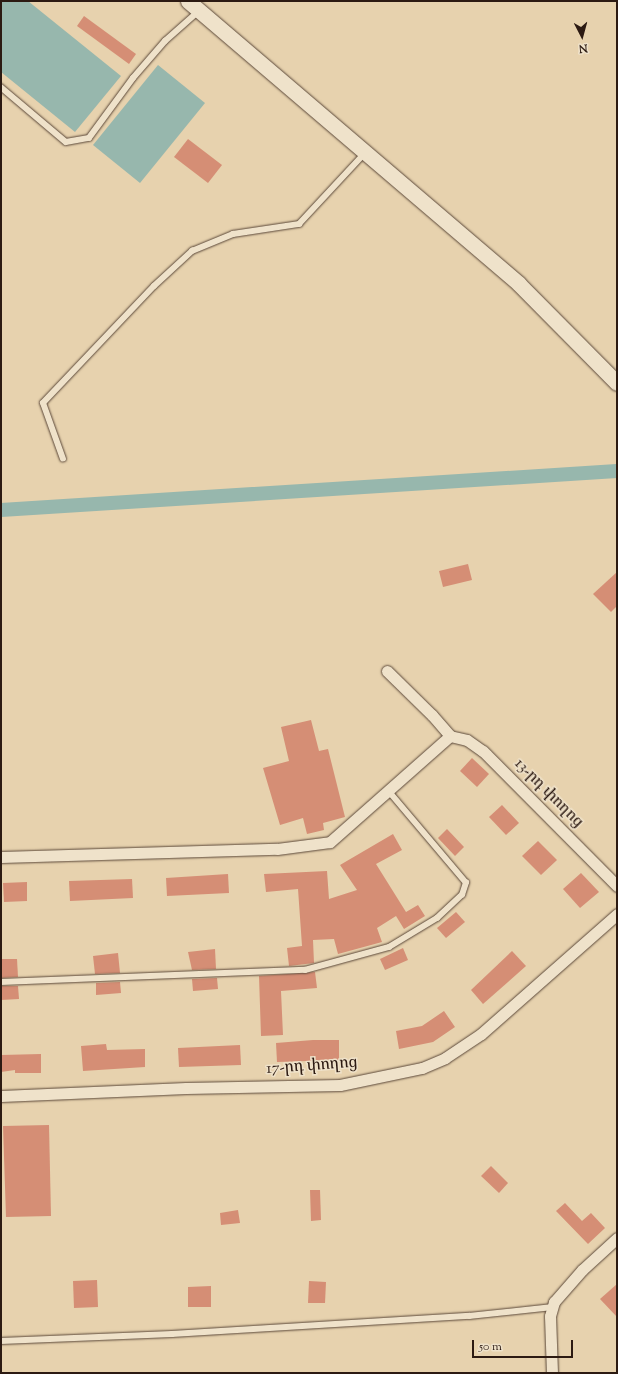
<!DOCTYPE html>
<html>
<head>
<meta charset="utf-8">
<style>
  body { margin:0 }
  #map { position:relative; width:618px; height:1374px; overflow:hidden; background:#e7d2ae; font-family:"Sorts Mill Goudy","Noto Serif Armenian",serif }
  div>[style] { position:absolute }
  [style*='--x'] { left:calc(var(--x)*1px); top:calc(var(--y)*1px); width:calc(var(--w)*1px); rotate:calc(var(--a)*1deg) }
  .water>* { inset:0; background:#97b7ad }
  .canal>* { height:14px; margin:-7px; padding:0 7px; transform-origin:7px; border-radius:7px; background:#97b7ad }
  .building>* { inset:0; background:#d58e75 }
  .roads { filter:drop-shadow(0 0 1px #5b4839) drop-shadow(0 0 1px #5b4839) }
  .lane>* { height:5.5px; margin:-2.75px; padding:0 2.75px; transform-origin:2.75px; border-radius:2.75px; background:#efe2ca }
  .street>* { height:11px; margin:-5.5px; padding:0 5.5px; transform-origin:5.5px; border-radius:5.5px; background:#efe2ca }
  .secondary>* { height:15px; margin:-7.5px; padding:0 7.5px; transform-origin:7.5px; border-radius:7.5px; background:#efe2ca }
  span { translate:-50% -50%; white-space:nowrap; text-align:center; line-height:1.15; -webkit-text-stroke:3px #efe2ca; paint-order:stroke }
  .street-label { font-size:16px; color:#2c1a12 }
  .frame { position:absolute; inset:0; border:2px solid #2c1a12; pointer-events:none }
  .north { position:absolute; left:562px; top:16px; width:40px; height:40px; -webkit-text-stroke:3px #efe2ca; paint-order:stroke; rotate:174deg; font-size:11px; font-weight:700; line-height:16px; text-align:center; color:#2c1a12 }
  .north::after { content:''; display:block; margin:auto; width:14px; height:18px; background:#2c1a12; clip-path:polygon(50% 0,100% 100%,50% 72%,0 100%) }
  .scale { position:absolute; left:472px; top:1340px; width:101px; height:18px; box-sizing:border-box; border:2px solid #2c1a12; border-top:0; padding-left:5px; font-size:12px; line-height:14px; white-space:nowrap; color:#2c1a12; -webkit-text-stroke:3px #efe2ca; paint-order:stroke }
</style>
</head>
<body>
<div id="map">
  <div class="water">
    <div style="clip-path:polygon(1px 1px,28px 1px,121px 76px,75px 132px,1px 72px)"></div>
    <div style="clip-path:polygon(158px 65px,205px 103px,140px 183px,93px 145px)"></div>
  </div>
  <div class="canal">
    <div style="--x:1;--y:510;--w:617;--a:-3.62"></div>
  </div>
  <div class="building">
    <div style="clip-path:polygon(84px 16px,136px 54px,129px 64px,77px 26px)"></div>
    <div style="clip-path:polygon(188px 139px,222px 165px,208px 183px,174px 157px)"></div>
    <div style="clip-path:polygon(468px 564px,472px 580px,443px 587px,439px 571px)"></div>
    <div style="clip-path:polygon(617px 572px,617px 606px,611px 612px,593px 594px)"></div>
    <div style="clip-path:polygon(311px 720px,319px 751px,328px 749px,345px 817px,323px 823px,324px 830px,307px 834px,303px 818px,280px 825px,263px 768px,289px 761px,281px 727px)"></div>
    <div style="clip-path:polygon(472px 758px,489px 774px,477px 787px,460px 771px)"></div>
    <div style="clip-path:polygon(502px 805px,519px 823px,506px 835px,489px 817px)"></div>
    <div style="clip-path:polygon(447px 829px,464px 847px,455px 856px,438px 838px)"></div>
    <div style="clip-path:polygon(393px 834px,402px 850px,376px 864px,406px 912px,418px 905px,425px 916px,404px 929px,396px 916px,377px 928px,382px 942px,338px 954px,334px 939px,313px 940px,314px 963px,289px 966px,287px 948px,302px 946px,298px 889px,266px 892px,264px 874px,327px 871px,329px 899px,357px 890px,340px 865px)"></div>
    <div style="clip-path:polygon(538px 841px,557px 860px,541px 875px,522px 856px)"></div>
    <div style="clip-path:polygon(581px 873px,599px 892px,580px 908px,563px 889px)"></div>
    <div style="clip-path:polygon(228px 874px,229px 893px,167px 896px,166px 878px)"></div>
    <div style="clip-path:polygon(132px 879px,133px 898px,70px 901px,69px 881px)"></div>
    <div style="clip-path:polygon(27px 882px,27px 901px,4px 902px,3px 883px)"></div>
    <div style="clip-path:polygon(456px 912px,465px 922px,446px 938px,437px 928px)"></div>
    <div style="clip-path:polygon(403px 948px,408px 960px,385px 970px,380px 959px)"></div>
    <div style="clip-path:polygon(215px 949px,216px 969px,192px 970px,188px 952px)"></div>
    <div style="clip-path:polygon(512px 951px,526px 966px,483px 1004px,471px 990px)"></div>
    <div style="clip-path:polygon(118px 953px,120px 973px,95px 974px,93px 956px)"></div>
    <div style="clip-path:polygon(1px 959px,17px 959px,18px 977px,1px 978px)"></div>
    <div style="clip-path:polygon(315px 972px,317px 988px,281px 991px,283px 1035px,261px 1036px,259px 976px)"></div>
    <div style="clip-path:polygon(217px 978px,218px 989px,193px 991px,192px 979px)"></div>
    <div style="clip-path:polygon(120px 982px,121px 993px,96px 995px,96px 983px)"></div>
    <div style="clip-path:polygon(1px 986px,18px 986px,19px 999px,1px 1000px)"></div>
    <div style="clip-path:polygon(444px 1011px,455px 1027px,433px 1042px,399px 1049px,396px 1031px,422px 1026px)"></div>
    <div style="clip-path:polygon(313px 1040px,339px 1040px,339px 1060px,277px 1062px,276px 1043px)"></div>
    <div style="clip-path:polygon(106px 1044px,107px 1050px,145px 1049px,145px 1067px,83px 1071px,81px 1046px)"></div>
    <div style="clip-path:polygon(240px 1045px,241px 1065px,179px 1067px,178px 1048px)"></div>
    <div style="clip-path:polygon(41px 1054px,41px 1073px,15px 1073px,15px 1070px,1px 1072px,1px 1055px)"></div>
    <div style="clip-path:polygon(49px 1125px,51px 1216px,6px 1217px,3px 1126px)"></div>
    <div style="clip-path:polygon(491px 1166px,508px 1183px,499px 1193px,481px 1176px)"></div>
    <div style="clip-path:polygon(310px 1190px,320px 1190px,321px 1220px,311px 1221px)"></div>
    <div style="clip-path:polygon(565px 1203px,582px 1221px,591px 1213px,605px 1228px,588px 1244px,556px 1211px)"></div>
    <div style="clip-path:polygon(238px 1210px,240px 1223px,221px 1225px,220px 1213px)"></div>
    <div style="clip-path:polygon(97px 1280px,98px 1307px,74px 1308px,73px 1281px)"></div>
    <div style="clip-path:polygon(309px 1281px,326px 1282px,325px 1303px,308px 1303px)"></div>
    <div style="clip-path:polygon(617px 1284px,617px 1317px,600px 1299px)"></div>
    <div style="clip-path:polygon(211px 1286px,211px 1307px,188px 1307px,188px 1287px)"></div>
  </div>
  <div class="roads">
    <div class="lane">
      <div style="--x:1;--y:87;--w:85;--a:40.2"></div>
      <div style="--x:66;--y:142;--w:23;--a:-10"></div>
      <div style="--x:89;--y:138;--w:74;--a:-53.7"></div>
      <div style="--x:133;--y:78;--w:49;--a:-49.1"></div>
      <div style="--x:165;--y:41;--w:45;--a:-41.4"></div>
      <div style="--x:63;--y:459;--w:59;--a:-109.7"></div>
      <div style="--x:43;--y:403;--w:161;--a:-46.5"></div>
      <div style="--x:154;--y:286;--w:52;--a:-42.6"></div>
      <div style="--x:192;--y:251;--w:44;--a:-22.5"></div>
      <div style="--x:233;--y:234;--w:67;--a:-8.6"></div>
      <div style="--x:299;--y:224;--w:96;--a:-47.1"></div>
      <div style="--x:1;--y:982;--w:304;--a:-2.3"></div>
      <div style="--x:305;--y:970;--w:87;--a:-15.3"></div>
      <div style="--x:389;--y:947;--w:56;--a:-31.1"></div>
      <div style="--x:437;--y:918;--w:34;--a:-43"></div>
      <div style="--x:462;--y:895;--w:13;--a:-72"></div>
      <div style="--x:466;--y:883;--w:119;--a:-130.2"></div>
      <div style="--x:1;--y:1341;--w:171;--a:-2.3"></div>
      <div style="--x:172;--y:1334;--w:298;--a:-3.5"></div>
      <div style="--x:469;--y:1316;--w:84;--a:-6.1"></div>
    </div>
    <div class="street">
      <div style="--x:387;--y:671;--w:63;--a:44.4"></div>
      <div style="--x:432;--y:715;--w:28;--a:49"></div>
      <div style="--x:450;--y:736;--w:17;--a:13"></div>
      <div style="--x:467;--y:740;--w:19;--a:35"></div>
      <div style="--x:483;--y:751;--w:190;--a:45.2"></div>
      <div style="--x:1;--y:857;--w:276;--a:-1.7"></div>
      <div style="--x:277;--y:849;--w:53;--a:-7.5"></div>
      <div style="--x:330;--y:842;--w:160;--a:-41.5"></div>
      <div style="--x:1;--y:1096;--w:185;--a:-2.5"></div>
      <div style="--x:186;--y:1088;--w:154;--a:-1.1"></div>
      <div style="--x:340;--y:1085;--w:84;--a:-11.7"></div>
      <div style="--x:422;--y:1068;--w:25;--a:-23"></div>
      <div style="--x:445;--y:1058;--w:43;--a:-33.7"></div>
      <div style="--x:481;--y:1034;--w:181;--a:-41.4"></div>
      <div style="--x:552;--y:1373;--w:57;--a:-92"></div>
      <div style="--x:550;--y:1316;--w:15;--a:-74"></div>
      <div style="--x:554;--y:1302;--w:43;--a:-48.8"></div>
      <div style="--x:582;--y:1270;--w:47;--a:-42.4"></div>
    </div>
    <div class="secondary">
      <div style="--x:188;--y:1;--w:435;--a:40.5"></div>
      <div style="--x:519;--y:284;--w:139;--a:45.3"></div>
    </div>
  </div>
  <div class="street-label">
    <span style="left:548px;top:794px;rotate:45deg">13-րդ փողոց</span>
    <span style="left:312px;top:1067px;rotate:-4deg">17-րդ փողոց</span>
  </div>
  <div class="frame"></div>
  <div class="north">N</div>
  <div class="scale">50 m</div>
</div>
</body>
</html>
